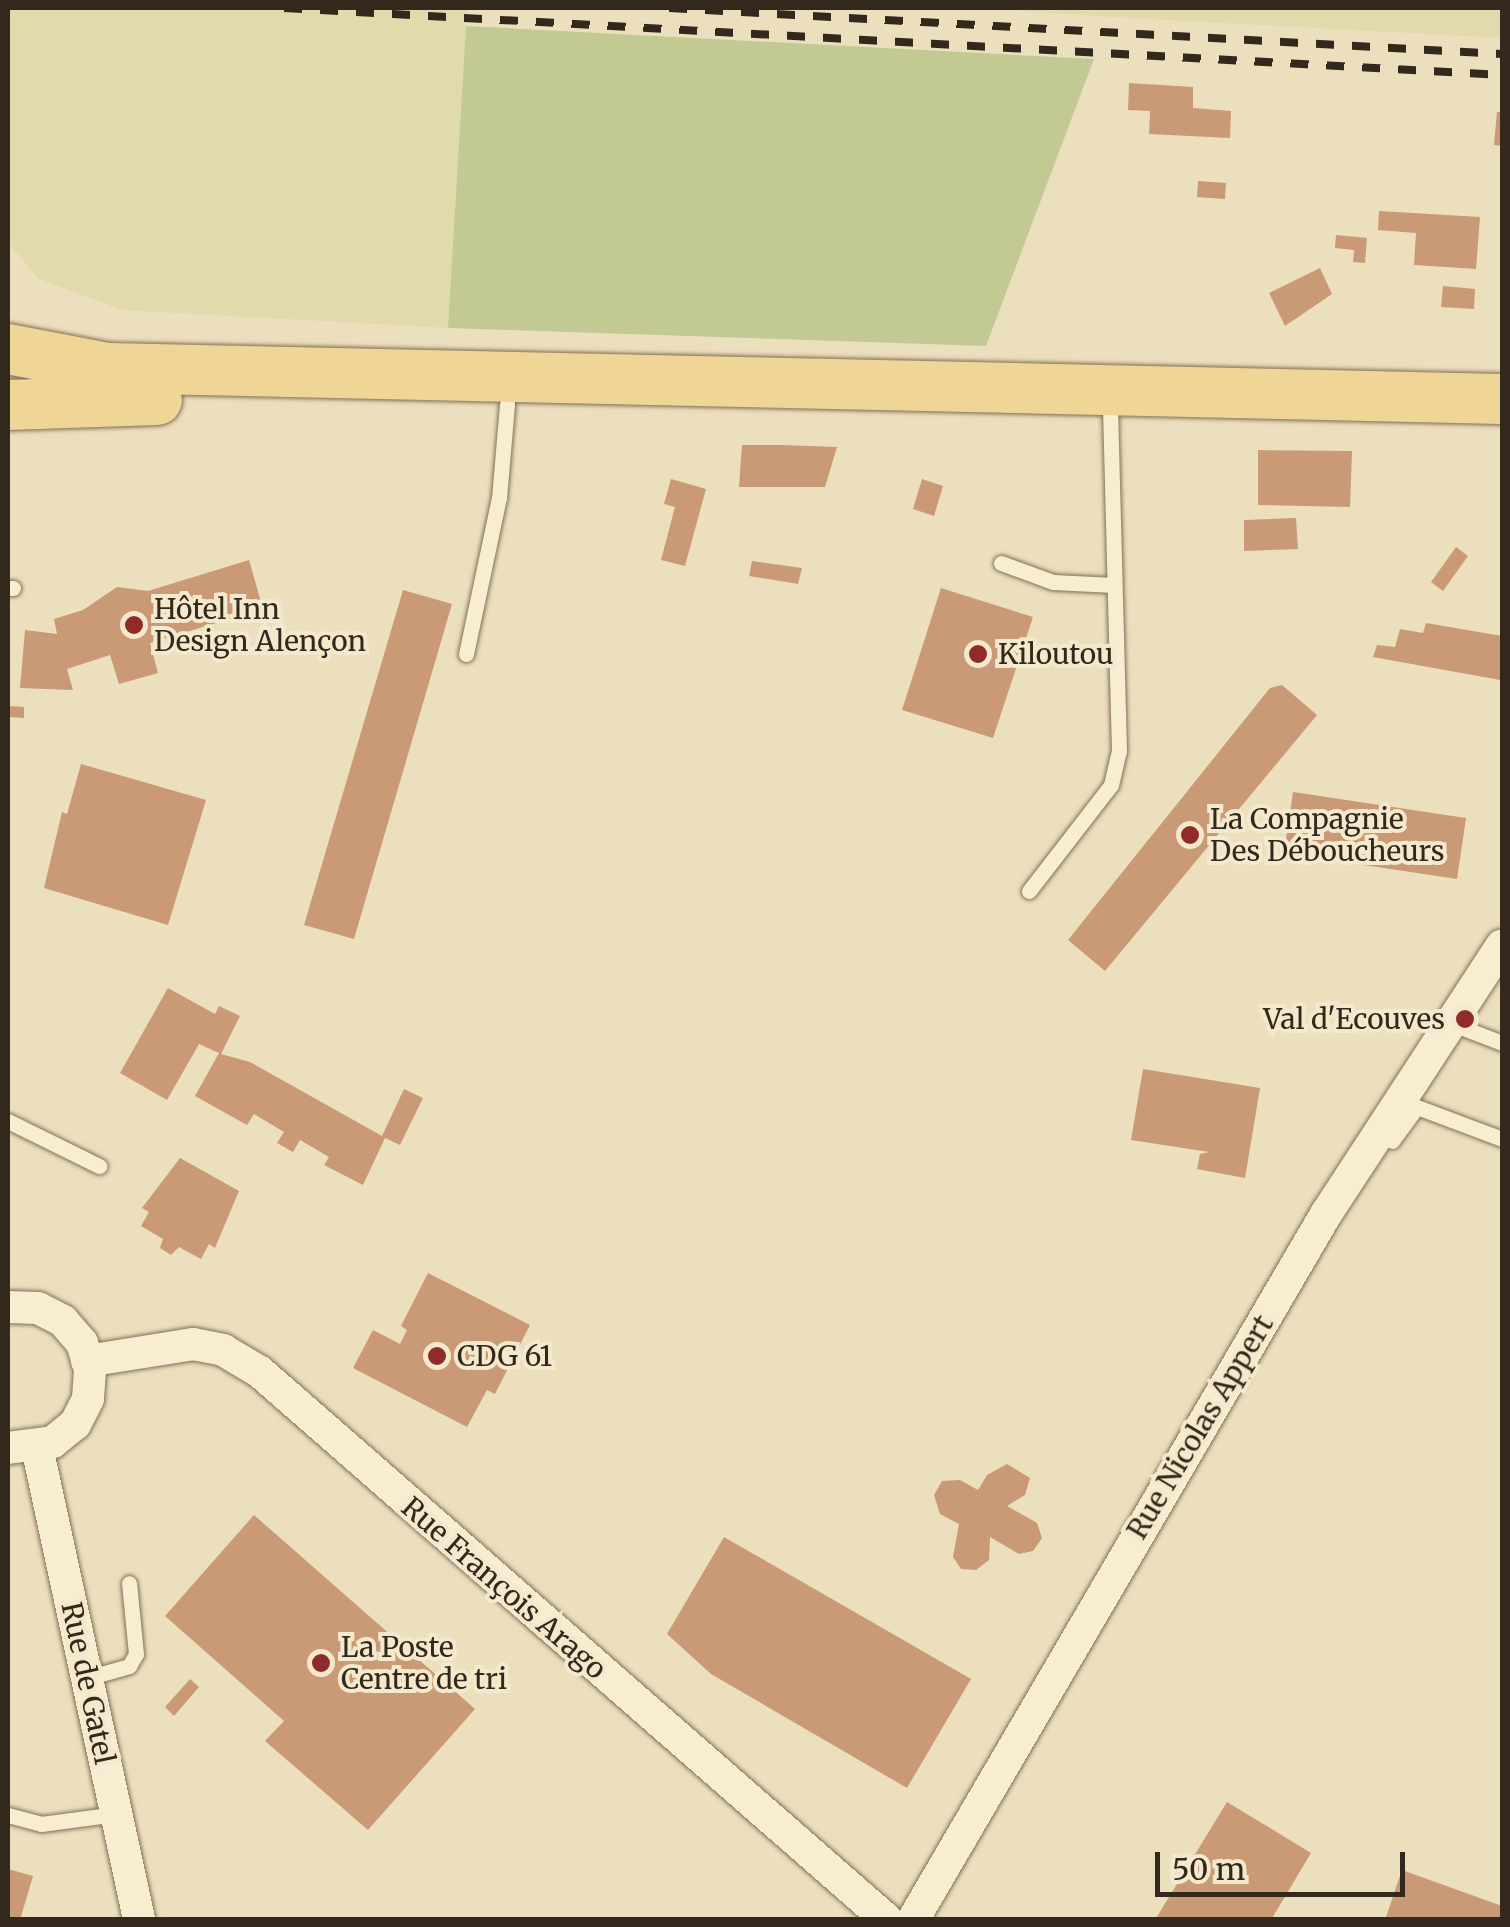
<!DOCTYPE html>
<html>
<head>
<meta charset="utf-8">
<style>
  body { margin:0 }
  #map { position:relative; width:1510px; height:1927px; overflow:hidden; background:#ecdfbe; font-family:Merriweather,serif }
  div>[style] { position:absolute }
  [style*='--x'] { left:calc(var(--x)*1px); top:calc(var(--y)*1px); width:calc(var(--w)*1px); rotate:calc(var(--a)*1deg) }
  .farmland>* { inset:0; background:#e1daac }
  .green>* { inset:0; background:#c2c993 }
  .building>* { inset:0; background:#c99a75 }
  .roads { filter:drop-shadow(0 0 2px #837058) drop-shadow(0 0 2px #837058) }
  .lane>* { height:15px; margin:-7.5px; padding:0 7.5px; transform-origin:7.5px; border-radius:7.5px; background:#f7edd1 }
  .street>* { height:32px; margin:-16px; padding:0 16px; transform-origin:16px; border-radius:16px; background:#f7edd1 }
  .primary>* { height:50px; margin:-25px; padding:0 25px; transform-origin:25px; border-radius:25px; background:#efd596 }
  .rail>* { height:8px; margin-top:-4px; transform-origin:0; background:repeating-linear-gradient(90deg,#33281c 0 18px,transparent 0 36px) }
  .dots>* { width:28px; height:28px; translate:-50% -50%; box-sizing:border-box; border:5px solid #f4e9cd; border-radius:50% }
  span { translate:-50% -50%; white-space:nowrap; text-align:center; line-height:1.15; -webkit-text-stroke:8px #f4e9cd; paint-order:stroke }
  .poi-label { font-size:28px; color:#33281c }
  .left { translate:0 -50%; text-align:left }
  .right { translate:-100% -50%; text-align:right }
  .street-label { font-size:28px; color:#33281c }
  .frame { position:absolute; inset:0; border:10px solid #33281c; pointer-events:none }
  .scale { position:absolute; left:1155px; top:1852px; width:250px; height:45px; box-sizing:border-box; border:5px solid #33281c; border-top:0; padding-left:12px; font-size:30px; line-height:35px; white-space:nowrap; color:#33281c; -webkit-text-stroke:8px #f4e9cd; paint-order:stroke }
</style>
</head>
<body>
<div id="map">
  <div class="farmland">
    <div style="clip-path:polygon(8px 8px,467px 8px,448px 328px,122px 310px,39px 279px,8px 243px)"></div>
    <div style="clip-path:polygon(981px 8px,1502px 8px,1502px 38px,1111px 17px)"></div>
  </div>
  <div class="green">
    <div style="clip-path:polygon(466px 26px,1094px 59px,986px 346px,448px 328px)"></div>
  </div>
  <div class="building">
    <div style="clip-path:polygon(1129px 83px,1193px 87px,1193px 108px,1231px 111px,1230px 138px,1149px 134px,1150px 111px,1128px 110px)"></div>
    <div style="clip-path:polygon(1497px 112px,1502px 112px,1502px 146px,1494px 145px)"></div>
    <div style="clip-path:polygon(1198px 181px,1226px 183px,1225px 199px,1197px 197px)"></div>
    <div style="clip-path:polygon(1379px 211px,1480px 217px,1476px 269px,1414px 265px,1416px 233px,1378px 230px)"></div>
    <div style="clip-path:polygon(1336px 235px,1367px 238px,1365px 263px,1353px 262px,1354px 250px,1335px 248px)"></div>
    <div style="clip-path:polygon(1320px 268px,1332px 294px,1285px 326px,1269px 293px)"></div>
    <div style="clip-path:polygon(1443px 286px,1475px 289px,1474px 309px,1441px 307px)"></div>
    <div style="clip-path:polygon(742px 445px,782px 445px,837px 447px,825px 487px,739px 487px)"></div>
    <div style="clip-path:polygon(1258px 450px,1352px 451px,1350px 507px,1258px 505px)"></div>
    <div style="clip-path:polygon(671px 479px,706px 489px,685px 566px,661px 560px,675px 507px,664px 504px)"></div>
    <div style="clip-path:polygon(922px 479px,943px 486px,934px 516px,913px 509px)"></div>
    <div style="clip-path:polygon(1296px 518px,1298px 549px,1244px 551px,1244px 520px)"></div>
    <div style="clip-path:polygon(1456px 547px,1468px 556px,1443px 591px,1431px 582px)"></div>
    <div style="clip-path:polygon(249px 560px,263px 609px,150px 643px,158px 673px,119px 684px,110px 655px,67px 669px,73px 690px,20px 688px,25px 630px,57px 634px,54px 619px,83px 610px,117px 587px,148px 591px)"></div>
    <div style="clip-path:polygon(752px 561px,802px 568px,798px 584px,749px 576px)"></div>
    <div style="clip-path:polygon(941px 588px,1033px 617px,993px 738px,902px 710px)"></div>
    <div style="clip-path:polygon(403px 590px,452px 604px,354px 939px,304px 925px)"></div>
    <div style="clip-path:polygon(1426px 623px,1502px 636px,1500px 680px,1373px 657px,1377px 645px,1395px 647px,1400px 629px,1423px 633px)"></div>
    <div style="clip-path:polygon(1282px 685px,1317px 715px,1105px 971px,1068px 940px,1270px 688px)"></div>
    <div style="clip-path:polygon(9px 706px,24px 707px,24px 718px,9px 717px)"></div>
    <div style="clip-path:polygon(81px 764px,206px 800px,168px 925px,44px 888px,62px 812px,67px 814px)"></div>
    <div style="clip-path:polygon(1293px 792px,1466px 818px,1457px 879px,1284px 853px)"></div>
    <div style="clip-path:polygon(168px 988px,215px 1014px,219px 1006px,240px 1016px,221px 1054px,250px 1062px,382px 1136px,404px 1089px,423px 1098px,400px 1145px,385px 1138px,363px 1185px,324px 1165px,329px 1157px,300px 1140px,293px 1152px,277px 1143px,284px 1132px,254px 1114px,247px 1125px,195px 1096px,219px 1053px,199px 1044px,167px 1100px,120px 1073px)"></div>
    <div style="clip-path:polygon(1143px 1069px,1260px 1088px,1245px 1178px,1197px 1169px,1200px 1154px,1209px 1152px,1131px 1140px)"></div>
    <div style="clip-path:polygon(180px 1158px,239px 1191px,215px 1248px,209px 1244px,201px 1259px,179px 1247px,171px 1255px,160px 1248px,163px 1239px,141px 1226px,149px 1212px,142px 1208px)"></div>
    <div style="clip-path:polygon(428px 1273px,530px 1325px,495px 1394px,487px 1390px,467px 1427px,353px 1368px,373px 1330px,400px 1344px,407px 1330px,401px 1326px)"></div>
    <div style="clip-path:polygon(1007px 1464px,1030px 1478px,1025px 1495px,1007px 1506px,1037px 1523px,1042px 1538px,1033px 1551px,1019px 1554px,990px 1537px,989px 1560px,976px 1570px,961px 1569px,953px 1557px,959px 1524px,940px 1514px,934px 1495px,942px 1481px,960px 1480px,978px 1490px,987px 1475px)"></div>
    <div style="clip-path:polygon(254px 1515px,475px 1709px,368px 1830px,265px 1741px,284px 1721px,165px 1616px)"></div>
    <div style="clip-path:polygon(724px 1537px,971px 1679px,907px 1788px,711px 1674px,667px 1634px)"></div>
    <div style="clip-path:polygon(190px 1679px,199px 1687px,174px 1716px,165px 1707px)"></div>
    <div style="clip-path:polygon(1227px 1802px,1311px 1853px,1271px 1920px,1155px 1920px)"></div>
    <div style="clip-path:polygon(8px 1869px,33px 1876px,20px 1920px,8px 1920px)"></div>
    <div style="clip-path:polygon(1402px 1870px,1502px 1906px,1502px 1920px,1385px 1920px)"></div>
  </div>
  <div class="roads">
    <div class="lane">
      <div style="--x:1001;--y:563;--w:55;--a:20.1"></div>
      <div style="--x:1053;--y:582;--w:61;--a:2.8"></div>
      <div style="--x:8;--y:588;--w:5;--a:0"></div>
      <div style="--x:466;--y:654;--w:159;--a:-78.1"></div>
      <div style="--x:499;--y:498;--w:94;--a:-85.1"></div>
      <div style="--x:1029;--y:891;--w:134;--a:-52.3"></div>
      <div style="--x:1111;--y:785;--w:35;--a:-77"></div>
      <div style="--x:1119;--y:751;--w:336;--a:-91.5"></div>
      <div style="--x:1450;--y:1023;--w:56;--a:21"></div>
      <div style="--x:8;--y:1121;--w:102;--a:26.3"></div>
      <div style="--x:1392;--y:1141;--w:42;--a:-53.7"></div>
      <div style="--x:1417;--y:1107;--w:91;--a:20.6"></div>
      <div style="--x:87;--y:1678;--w:44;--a:-15.9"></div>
      <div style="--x:129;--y:1666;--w:14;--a:-60"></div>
      <div style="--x:136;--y:1654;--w:71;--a:-95.6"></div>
      <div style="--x:8;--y:1815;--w:34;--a:15"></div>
      <div style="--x:41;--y:1824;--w:76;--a:-7.6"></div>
    </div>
    <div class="street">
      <div style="--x:8;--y:1307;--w:30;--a:2"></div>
      <div style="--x:38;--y:1308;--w:28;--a:27"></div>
      <div style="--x:63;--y:1321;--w:29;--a:49"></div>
      <div style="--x:82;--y:1343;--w:28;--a:73"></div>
      <div style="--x:90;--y:1370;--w:29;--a:94"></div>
      <div style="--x:88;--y:1399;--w:28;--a:117"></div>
      <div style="--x:75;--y:1424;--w:28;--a:141"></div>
      <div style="--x:53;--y:1442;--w:45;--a:172.4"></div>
      <div style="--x:87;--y:1361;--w:107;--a:-9.1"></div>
      <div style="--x:193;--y:1344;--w:31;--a:11"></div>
      <div style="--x:223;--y:1350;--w:43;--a:30.7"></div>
      <div style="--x:260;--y:1372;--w:833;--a:41.15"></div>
      <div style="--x:37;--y:1447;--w:484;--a:77.8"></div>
      <div style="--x:913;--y:1920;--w:818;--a:-59.67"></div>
      <div style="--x:1326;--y:1214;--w:321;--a:-56.8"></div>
    </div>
    <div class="primary">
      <div style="--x:8;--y:349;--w:102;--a:10.8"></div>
      <div style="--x:108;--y:368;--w:1394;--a:1.27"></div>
      <div style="--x:8;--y:405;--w:149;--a:-1.9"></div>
    </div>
  </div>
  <div class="rail">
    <div style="--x:284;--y:8;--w:1220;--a:3.15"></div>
    <div style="--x:669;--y:8;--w:834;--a:3.16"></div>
  </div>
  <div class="dots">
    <div style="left:134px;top:625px;background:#902b2a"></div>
    <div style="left:978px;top:654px;background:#902b2a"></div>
    <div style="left:1190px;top:835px;background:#902b2a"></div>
    <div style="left:1465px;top:1019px;background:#902b2a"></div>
    <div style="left:437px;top:1356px;background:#902b2a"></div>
    <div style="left:321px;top:1663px;background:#902b2a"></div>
  </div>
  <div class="poi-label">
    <span class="left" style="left:154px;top:625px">Hôtel Inn<br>Design Alençon</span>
    <span class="left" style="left:998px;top:654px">Kiloutou</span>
    <span class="left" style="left:1210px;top:835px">La Compagnie<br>Des Déboucheurs</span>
    <span class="right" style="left:1445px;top:1019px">Val d'Ecouves</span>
    <span class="left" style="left:457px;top:1356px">CDG 61</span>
    <span class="left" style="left:341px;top:1663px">La Poste<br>Centre de tri</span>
  </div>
  <div class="street-label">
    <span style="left:1200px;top:1427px;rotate:-59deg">Rue Nicolas Appert</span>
    <span style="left:504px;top:1588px;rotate:41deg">Rue François Arago</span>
    <span style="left:88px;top:1683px;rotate:78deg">Rue de Gatel</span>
  </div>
  <div class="frame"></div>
  <div class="scale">50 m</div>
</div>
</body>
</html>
